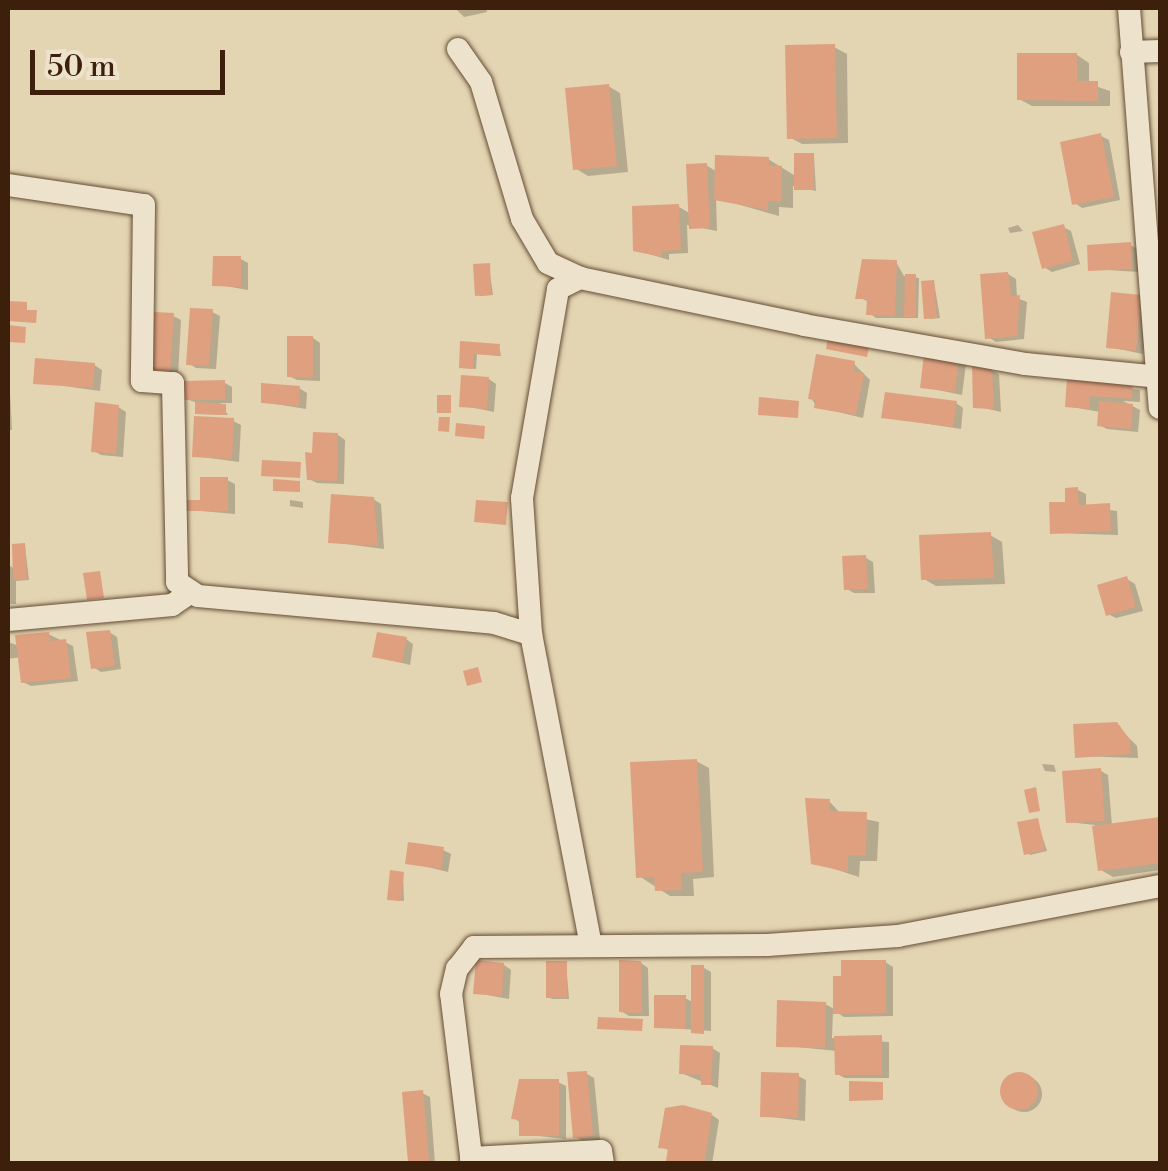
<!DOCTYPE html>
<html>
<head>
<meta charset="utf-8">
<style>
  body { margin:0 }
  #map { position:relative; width:1168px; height:1171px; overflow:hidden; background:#e3d4b2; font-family:"Libre Bodoni",serif }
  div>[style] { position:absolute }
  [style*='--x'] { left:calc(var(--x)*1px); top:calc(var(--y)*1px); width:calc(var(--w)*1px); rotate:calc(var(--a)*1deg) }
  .shadow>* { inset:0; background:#0003 }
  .round { border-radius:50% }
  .building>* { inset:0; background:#dfa080 }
  .roads { filter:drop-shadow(0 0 2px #664d35) drop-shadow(0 0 2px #664d35) }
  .minor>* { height:22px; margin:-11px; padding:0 11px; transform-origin:11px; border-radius:11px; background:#ede3cd }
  span { translate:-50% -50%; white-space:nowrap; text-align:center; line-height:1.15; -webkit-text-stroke:9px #ede3cd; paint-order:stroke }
  .frame { position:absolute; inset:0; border:10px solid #3d200b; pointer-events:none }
  .scale { position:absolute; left:30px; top:50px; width:195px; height:45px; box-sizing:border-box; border:5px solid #3d200b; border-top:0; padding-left:12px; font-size:30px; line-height:35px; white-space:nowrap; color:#3d200b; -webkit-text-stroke:8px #ede3cd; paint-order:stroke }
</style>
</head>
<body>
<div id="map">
  <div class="shadow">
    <div style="clip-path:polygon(455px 8px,486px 8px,487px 12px,464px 17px)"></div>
    <div style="clip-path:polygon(834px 47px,847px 54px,848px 143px,802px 144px,789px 137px)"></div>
    <div style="clip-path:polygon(1077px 55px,1089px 63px,1089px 84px,1110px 91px,1110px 106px,1032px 106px,1019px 99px)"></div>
    <div style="clip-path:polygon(608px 86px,620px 93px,628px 172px,588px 176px,575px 168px)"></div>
    <div style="clip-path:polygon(1101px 136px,1109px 140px,1120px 200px,1082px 208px,1075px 203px)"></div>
    <div style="clip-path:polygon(814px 156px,816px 191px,793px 186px,793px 208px,779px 207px,779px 216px,716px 198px,717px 231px,687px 225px,688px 253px,669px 254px,669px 260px,636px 250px,679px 207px,691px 214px,706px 165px,717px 172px,768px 159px,797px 177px)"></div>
    <div style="clip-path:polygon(1018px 225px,1023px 231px,1010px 233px,1008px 228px)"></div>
    <div style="clip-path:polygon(1063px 227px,1071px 231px,1080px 264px,1052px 272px,1044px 267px)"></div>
    <div style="clip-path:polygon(1130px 245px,1138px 249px,1139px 272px,1091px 269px)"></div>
    <div style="clip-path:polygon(241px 259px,248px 263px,248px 290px,214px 284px)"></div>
    <div style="clip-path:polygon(896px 262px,904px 276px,919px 278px,918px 318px,876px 318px,869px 313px,869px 302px,858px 297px)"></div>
    <div style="clip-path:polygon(489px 266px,493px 295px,480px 296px,477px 294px)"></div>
    <div style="clip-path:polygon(1008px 274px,1016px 279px,1017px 298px,1027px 302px,1024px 339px,996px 342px,988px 337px)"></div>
    <div style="clip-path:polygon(934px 282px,940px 318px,930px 319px,927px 317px)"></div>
    <div style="clip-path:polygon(1114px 295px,1148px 302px,1143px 354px,1109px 347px)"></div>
    <div style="clip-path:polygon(212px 312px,220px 316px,216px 369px,196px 368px,188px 363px)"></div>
    <div style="clip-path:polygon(173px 316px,181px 320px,178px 376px,161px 375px)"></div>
    <div style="clip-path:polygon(313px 338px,320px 343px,320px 381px,297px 380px,289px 376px)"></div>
    <div style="clip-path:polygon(463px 344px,499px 346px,501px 356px,477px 354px,476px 369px,464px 368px)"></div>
    <div style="clip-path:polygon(8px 355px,12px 430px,8px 430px)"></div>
    <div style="clip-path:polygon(958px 360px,966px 364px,962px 395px,923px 387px)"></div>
    <div style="clip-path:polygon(854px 364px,870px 380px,863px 418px,817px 407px,811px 398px)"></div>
    <div style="clip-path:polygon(94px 365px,102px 370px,100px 391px,36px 382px)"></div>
    <div style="clip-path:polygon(991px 370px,999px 374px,1001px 412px,975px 406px)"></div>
    <div style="clip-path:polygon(489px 379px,496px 384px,494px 412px,461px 405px)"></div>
    <div style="clip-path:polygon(1069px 381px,1140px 390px,1140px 402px,1123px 401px,1140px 410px,1138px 432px,1107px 429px,1099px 425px,1100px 412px,1067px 406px)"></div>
    <div style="clip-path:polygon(225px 383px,232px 387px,232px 403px,220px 403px,228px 415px,201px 414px,198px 403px,186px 399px)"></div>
    <div style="clip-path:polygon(299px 388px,307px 393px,306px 409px,263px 402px)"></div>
    <div style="clip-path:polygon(956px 403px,963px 408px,961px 429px,884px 417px)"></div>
    <div style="clip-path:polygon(118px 407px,126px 412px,123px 457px,101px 455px,94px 451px)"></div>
    <div style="clip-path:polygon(233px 421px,241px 425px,239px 462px,195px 456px)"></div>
    <div style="clip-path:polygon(338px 435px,345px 440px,344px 484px,317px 483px,309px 479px,315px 455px)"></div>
    <div style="clip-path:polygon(227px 480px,235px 484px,235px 514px,189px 510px)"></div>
    <div style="clip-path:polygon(1078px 490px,1086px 494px,1086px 507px,1117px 511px,1118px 535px,1052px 533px)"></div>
    <div style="clip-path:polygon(373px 499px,381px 504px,384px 549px,331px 542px)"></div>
    <div style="clip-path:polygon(290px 500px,303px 502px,303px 508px,290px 506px)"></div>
    <div style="clip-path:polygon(990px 535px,1002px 542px,1005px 584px,936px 586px,924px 579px)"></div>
    <div style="clip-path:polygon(25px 546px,29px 580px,16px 581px,16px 604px,8px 604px,8px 565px,15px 569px)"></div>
    <div style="clip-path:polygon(866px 558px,873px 562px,875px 593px,854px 593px,847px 589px)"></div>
    <div style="clip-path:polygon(1127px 579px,1135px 584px,1143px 611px,1116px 618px,1108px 614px)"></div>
    <div style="clip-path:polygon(109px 632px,117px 637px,121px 669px,101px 672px,93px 667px)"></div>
    <div style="clip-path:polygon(48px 634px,73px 646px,78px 681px,31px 686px,23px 682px,21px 657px,8px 659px,8px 642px,19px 646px)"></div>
    <div style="clip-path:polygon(406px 639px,413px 644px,410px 665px,375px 656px)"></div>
    <div style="clip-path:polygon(1116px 725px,1137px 746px,1138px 758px,1077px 756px)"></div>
    <div style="clip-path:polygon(696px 761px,709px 768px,714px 877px,693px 879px,694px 896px,670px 896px,639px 876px)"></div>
    <div style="clip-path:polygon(1042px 764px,1054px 765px,1056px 772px,1045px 771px)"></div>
    <div style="clip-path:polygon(1101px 771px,1108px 775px,1112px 826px,1160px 820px,1160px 870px,1113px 877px,1101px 870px,1095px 825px,1068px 822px)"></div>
    <div style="clip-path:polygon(829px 801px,841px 814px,879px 822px,877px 861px,860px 861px,859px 877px,813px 862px)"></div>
    <div style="clip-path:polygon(1037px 820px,1047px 851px,1030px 855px,1027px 853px)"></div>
    <div style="clip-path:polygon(443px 850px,451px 854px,448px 872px,407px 862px)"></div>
    <div style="clip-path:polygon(403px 874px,404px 901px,393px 900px)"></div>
    <div style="clip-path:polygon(885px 962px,893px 967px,893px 1016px,844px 1017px,833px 1010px,832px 1038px,889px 1042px,889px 1078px,845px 1078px,837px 1074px,837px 1051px,778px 1045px,825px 1004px,836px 1010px)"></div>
    <div style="clip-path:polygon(566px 963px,569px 999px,552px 999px,549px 997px)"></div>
    <div style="clip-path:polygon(641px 963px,648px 968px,649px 1016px,629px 1016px,621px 1011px)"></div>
    <div style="clip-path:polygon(504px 965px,511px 970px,509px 999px,476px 993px)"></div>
    <div style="clip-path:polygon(704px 968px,711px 972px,711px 1031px,656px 1027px,685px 998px,694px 1003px)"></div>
    <div style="clip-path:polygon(712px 1048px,720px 1053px,718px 1088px,681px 1073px)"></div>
    <div style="clip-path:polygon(587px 1074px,594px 1078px,600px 1140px,583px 1141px,575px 1137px)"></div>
    <div class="round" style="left:1006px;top:1076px;width:36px;height:36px"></div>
    <div style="clip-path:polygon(798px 1076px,806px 1080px,805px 1121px,763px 1116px)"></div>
    <div style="clip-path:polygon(558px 1082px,566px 1086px,566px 1139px,521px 1134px,521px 1123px,514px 1118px)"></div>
    <div style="clip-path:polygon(422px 1093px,430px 1097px,435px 1164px,410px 1161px)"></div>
    <div style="clip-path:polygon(712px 1115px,719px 1120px,712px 1164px,668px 1160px,670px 1151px,661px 1146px)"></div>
  </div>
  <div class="building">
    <div style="clip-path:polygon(835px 44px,837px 138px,787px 139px,785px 45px)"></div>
    <div style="clip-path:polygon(1017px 53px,1077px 53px,1077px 81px,1098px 81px,1098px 101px,1017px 100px)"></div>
    <div style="clip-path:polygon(609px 84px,617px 166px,573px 170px,565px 88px)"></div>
    <div style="clip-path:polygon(1101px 133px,1114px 197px,1072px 205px,1060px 142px)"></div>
    <div style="clip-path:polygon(794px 153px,814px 153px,814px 190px,794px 190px)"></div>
    <div style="clip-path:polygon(715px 155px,769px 157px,769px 165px,782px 166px,781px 202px,768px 201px,768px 210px,714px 200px)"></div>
    <div style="clip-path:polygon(707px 163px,710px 228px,689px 229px,686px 164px)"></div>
    <div style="clip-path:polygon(679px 204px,681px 250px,662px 251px,662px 257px,633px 251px,632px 206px)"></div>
    <div style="clip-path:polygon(1064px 224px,1073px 261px,1042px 269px,1032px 232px)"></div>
    <div style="clip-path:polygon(1131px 242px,1132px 269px,1088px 271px,1087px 245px)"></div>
    <div style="clip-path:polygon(213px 256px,241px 256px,241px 287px,212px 286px)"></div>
    <div style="clip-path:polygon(862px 259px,897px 260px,895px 316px,866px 315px,867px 299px,855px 299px)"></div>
    <div style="clip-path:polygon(490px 263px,491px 295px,475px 296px,473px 264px)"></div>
    <div style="clip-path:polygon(1008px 272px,1011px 296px,1020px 295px,1017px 336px,985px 339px,980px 274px)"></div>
    <div style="clip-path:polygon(905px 274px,916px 274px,916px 317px,904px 317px)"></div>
    <div style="clip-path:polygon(934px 280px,937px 318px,924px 319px,921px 281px)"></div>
    <div style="clip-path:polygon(1111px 292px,1141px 295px,1136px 351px,1106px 348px)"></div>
    <div style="clip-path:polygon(8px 301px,27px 302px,27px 310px,37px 310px,36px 323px,8px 321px)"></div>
    <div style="clip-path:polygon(190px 308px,213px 309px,209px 366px,186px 365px)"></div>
    <div style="clip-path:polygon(154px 312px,174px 313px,170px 373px,150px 372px)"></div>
    <div style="clip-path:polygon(8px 325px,26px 327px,25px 343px,8px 342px)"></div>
    <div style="clip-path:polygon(829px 333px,870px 341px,867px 357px,826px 349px)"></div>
    <div style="clip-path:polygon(287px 336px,313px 336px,313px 378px,287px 377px)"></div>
    <div style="clip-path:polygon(460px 341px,500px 344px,499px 356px,474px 354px,473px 369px,459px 368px)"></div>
    <div style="clip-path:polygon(816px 354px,855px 361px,854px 371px,864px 373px,856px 415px,814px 408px,815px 400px,808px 399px)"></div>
    <div style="clip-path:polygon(924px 354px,959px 358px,955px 392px,920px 388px)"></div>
    <div style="clip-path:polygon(35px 358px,95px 363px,93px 388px,33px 384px)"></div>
    <div style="clip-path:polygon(972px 365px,992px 367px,994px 409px,973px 408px)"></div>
    <div style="clip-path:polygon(461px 375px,489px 377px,487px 409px,459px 407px)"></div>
    <div style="clip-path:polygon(1067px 378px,1133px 383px,1132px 399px,1090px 396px,1089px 409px,1065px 407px)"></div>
    <div style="clip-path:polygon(225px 380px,225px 400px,183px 400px,183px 381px)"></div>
    <div style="clip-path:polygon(261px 383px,300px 386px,299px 406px,261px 403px)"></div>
    <div style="clip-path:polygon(885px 392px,957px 401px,953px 427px,881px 418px)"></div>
    <div style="clip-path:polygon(437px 395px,451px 395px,451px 413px,437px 413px)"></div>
    <div style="clip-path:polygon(759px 397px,799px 401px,798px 418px,758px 415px)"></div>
    <div style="clip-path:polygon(1099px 401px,1133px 404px,1131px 429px,1097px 426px)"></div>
    <div style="clip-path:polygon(95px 402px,119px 405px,116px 454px,91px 452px)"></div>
    <div style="clip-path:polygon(195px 402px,226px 404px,226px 415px,195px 414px)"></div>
    <div style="clip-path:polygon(194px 416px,234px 418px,232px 459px,192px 457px)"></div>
    <div style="clip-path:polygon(439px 417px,450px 417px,449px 432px,438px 431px)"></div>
    <div style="clip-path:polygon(456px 423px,485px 426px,484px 439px,455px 436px)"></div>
    <div style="clip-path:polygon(313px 432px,338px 433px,337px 481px,307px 480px,305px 452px,312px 453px)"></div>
    <div style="clip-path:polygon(262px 460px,301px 462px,300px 478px,261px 476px)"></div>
    <div style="clip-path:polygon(200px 477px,228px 477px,228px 511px,187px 511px,186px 500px,200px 500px)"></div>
    <div style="clip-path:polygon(273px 479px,300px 481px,300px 492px,273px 491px)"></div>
    <div style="clip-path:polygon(1078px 487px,1079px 505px,1110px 503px,1111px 531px,1050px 534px,1049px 502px,1065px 502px,1065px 488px)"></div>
    <div style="clip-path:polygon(331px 494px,374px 497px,378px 546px,328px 543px)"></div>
    <div style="clip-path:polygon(476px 500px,508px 502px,506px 525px,474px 522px)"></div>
    <div style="clip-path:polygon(991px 532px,994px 578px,921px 580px,919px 535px)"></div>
    <div style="clip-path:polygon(25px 543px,27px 580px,13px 580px,12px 544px)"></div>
    <div style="clip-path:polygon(866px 555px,868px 589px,844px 590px,842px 556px)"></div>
    <div style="clip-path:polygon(100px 571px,104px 598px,87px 600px,83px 573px)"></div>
    <div style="clip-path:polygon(1127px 576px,1136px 607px,1106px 616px,1097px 585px)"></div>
    <div style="clip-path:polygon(110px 630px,115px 666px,91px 669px,86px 632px)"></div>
    <div style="clip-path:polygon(49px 632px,50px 641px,66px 639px,71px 678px,21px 683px,15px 635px)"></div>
    <div style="clip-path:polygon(377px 632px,407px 637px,402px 663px,372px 657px)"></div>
    <div style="clip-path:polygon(478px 667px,482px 682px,467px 686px,463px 671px)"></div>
    <div style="clip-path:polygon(1117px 722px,1130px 740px,1131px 754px,1075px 758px,1073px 724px)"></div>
    <div style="clip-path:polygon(697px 759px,703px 872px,681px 873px,682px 890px,655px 891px,654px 877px,636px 878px,630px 762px)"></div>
    <div style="clip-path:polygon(1101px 768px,1105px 821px,1066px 823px,1062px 771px)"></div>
    <div style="clip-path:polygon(1036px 787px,1040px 811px,1029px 813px,1024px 790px)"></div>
    <div style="clip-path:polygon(805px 798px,830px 799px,829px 811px,867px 812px,866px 855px,848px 855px,848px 872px,811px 864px)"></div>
    <div style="clip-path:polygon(1160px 817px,1160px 863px,1098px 871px,1092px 826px)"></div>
    <div style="clip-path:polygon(1038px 818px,1045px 850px,1024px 855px,1017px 822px)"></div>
    <div style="clip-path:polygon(408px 842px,444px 847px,441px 869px,405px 864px)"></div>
    <div style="clip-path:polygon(390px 870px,404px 872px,401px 901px,387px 900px)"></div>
    <div style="clip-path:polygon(476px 960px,504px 963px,502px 996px,473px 994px)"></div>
    <div style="clip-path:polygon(619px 960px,641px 961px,642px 1013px,619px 1012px)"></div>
    <div style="clip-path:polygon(841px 960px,886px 960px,886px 1013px,833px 1014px,833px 976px,841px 976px)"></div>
    <div style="clip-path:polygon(546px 961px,567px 961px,567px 998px,546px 998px)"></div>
    <div style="clip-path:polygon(691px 965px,704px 965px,704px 1034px,691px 1033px)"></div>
    <div style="clip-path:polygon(654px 995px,686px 995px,685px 1029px,654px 1028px)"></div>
    <div style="clip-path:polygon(777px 1000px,826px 1002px,825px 1048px,776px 1047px)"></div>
    <div style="clip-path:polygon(598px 1017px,643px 1019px,642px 1031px,597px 1029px)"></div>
    <div style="clip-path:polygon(882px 1035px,882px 1075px,835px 1075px,834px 1036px)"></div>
    <div style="clip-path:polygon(680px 1045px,713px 1046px,711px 1085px,701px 1085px,701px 1075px,679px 1074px)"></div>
    <div style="clip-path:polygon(587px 1071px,593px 1136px,573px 1138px,567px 1072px)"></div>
    <div style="clip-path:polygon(761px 1072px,799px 1073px,798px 1118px,760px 1117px)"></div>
    <div class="round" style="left:1000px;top:1072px;width:38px;height:38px"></div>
    <div style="clip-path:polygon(519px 1079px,559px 1079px,559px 1136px,519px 1136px,519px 1120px,511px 1119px)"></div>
    <div style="clip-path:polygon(849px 1081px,883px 1082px,883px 1100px,849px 1101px)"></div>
    <div style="clip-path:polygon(423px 1090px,429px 1161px,408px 1163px,402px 1092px)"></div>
    <div style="clip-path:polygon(683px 1105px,712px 1113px,704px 1164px,666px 1161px,668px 1149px,658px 1148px,665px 1108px)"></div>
  </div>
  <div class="roads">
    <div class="minor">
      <div style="--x:1129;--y:8;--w:401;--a:85.6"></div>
      <div style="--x:458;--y:49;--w:40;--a:55.1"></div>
      <div style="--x:481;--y:82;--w:143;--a:73.3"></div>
      <div style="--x:522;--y:219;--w:51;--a:59.4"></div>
      <div style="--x:548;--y:263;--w:35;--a:25"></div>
      <div style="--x:580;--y:278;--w:229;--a:11.8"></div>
      <div style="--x:804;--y:325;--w:224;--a:10"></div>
      <div style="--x:1025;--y:364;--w:136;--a:5.5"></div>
      <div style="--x:1131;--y:52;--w:29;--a:-2"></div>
      <div style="--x:8;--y:185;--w:137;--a:8.4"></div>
      <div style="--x:144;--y:205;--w:176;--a:90.7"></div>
      <div style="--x:142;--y:381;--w:31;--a:4"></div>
      <div style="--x:173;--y:383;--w:199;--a:88.8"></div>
      <div style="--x:177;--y:582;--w:25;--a:34"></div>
      <div style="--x:198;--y:596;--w:297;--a:5.2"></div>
      <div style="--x:494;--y:623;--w:39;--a:17"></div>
      <div style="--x:531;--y:634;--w:317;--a:79.1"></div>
      <div style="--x:8;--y:620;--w:165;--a:-5.2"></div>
      <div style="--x:172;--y:605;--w:23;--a:-34"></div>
      <div style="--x:531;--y:634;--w:136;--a:-93.8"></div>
      <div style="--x:522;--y:498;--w:212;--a:-80.2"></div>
      <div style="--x:558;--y:289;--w:25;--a:-27"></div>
      <div style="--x:471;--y:1158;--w:130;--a:-3.1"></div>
      <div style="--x:601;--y:1151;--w:13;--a:81"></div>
      <div style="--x:472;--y:1164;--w:171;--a:-97"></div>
      <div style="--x:451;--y:994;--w:26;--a:-77"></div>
      <div style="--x:457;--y:969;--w:28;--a:-52"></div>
      <div style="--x:474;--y:947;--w:293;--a:-0.4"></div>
      <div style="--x:767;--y:945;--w:131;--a:-3.9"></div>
      <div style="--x:898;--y:936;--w:267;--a:-10.8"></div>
    </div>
  </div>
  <div class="frame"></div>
  <div class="scale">50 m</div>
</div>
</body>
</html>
